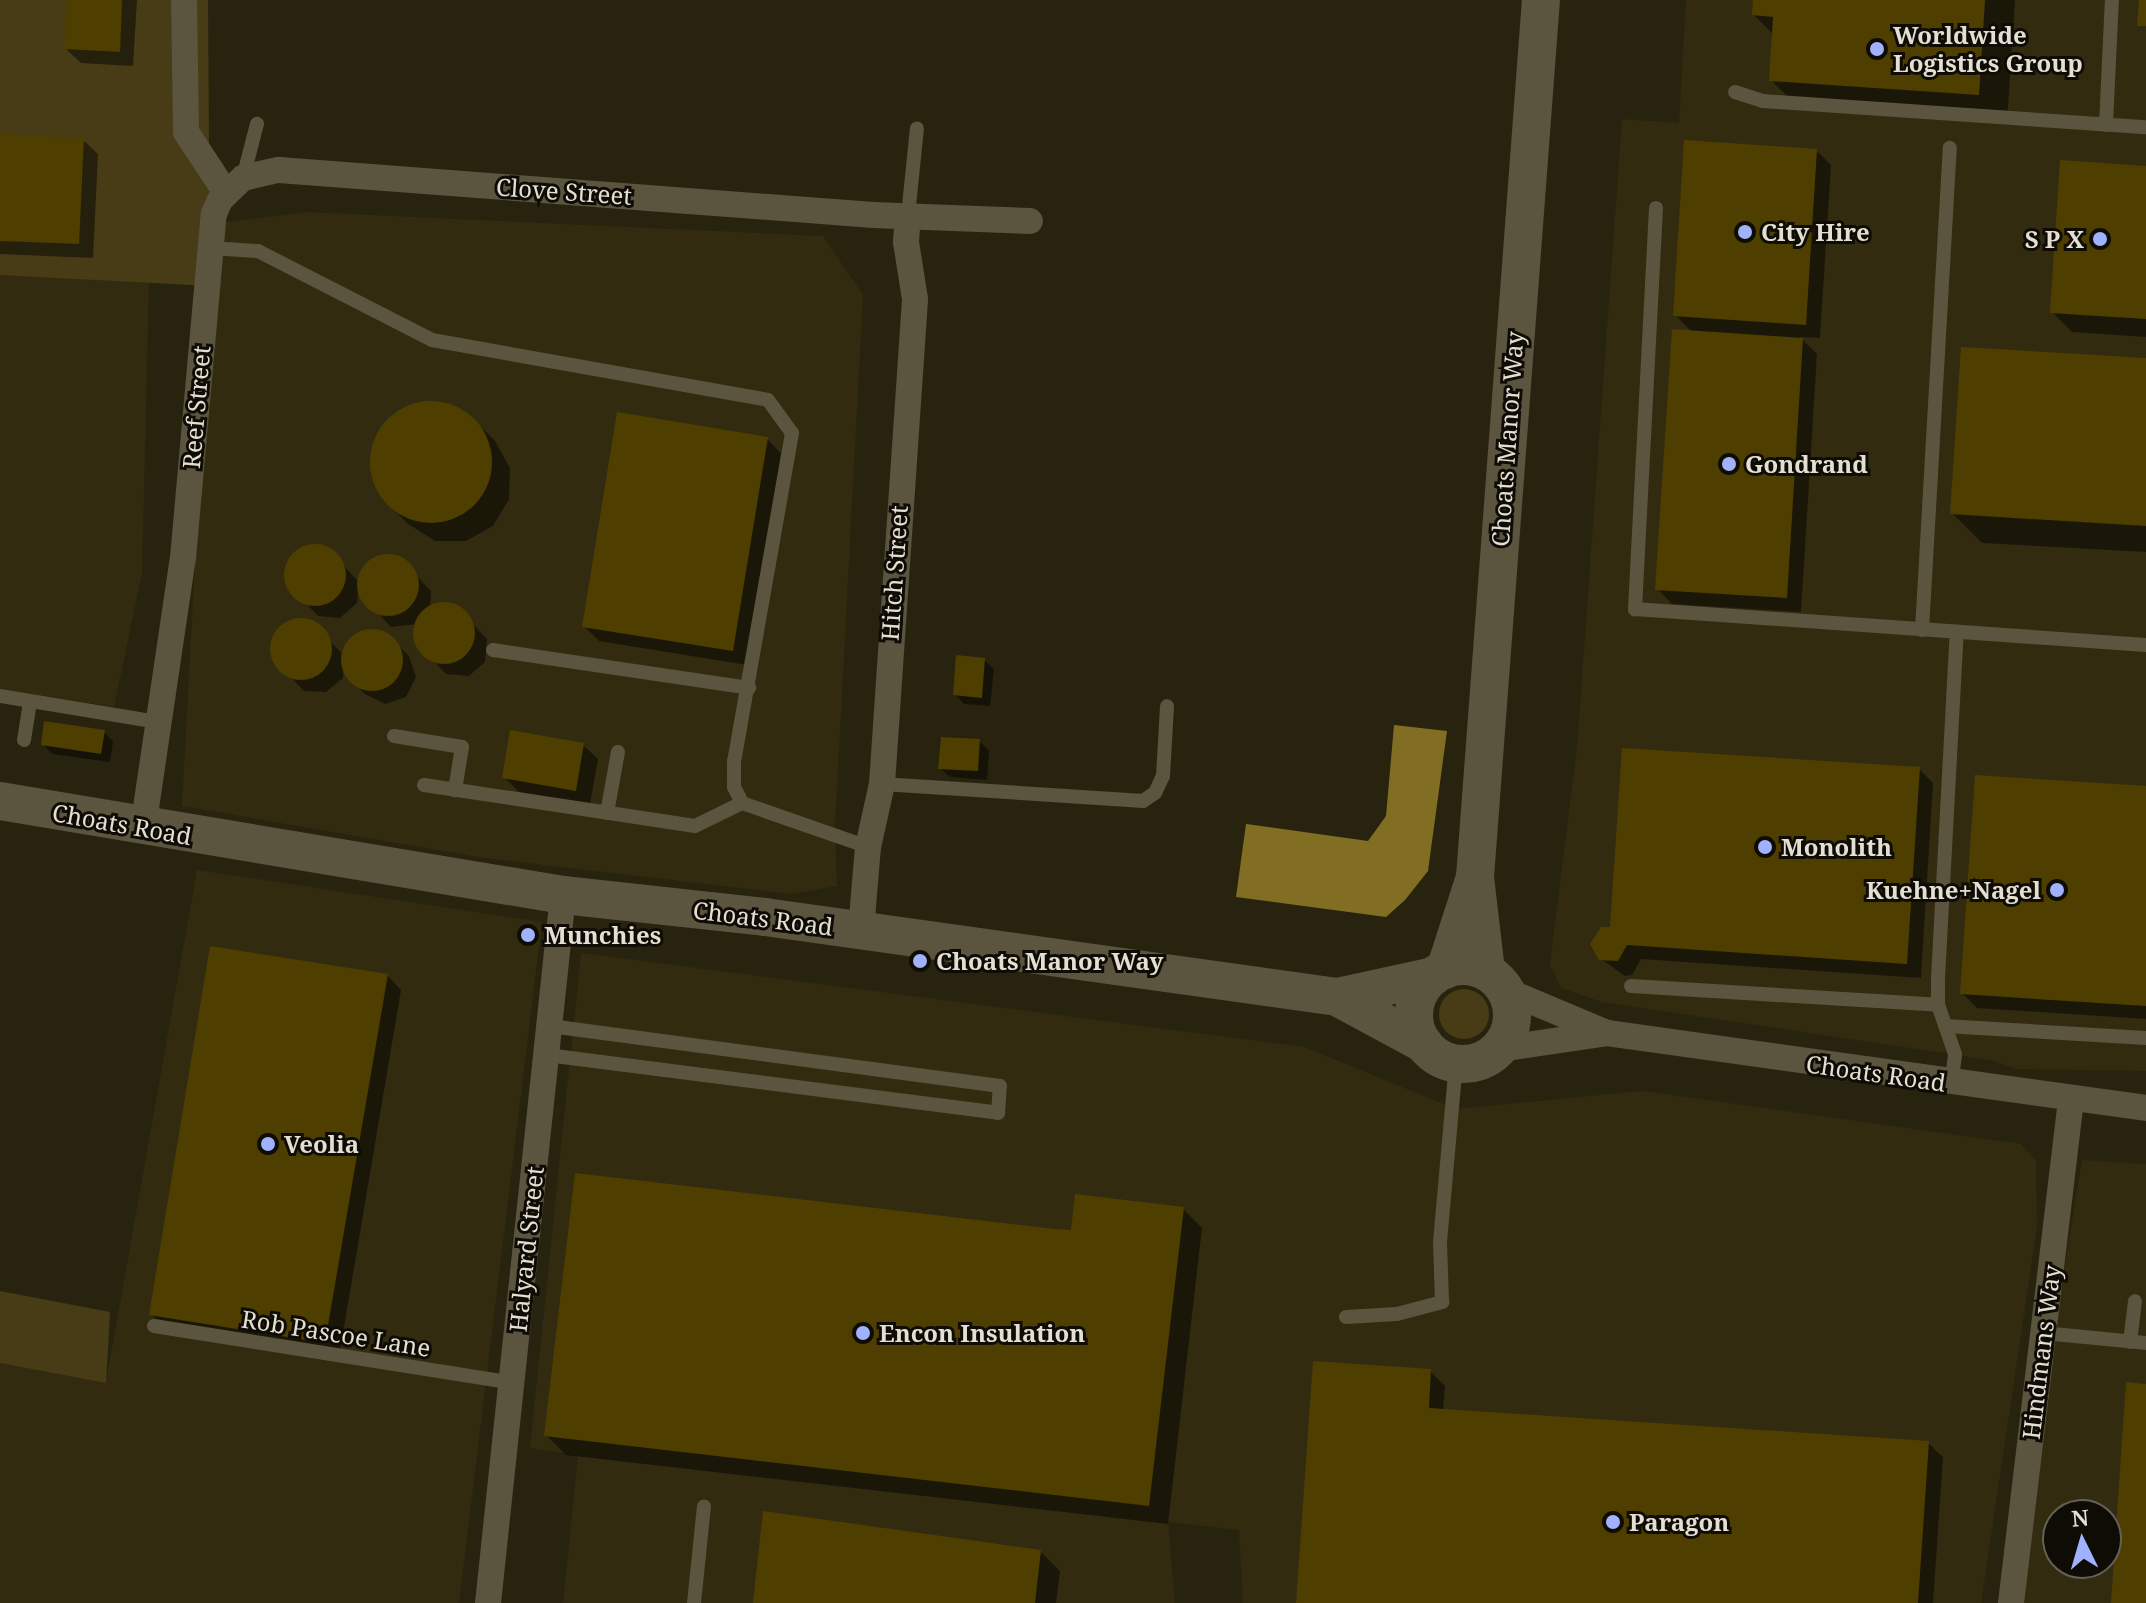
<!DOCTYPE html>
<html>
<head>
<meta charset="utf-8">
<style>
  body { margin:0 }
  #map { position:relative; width:2146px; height:1603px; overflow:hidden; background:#28230f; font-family:"Noto Serif",serif }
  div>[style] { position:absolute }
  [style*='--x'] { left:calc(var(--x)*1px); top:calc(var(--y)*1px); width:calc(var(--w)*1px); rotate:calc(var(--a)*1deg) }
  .built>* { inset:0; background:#332b0f }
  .green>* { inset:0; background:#473c16 }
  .round { border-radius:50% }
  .water>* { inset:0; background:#826e23 }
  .shadow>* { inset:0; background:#0007 }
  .building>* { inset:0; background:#4e3f00 }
  .lane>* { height:14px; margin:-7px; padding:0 7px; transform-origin:7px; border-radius:7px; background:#5b543f }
  .street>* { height:26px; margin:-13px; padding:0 13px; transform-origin:13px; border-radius:13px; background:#5b543f }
  .secondary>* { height:38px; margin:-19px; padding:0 19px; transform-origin:19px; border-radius:19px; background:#5b543f }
  .secondary>.ring { margin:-19px; padding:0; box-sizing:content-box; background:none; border:38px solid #5b543f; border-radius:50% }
  .dots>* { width:22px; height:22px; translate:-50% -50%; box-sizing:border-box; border:4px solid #0f0c05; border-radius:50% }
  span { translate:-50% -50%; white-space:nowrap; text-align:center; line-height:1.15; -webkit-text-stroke:6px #0f0c05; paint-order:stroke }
  .poi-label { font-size:24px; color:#e3dfd3; font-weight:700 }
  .left { translate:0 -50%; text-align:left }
  .right { translate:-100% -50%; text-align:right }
  .street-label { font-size:24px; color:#e3dfd3 }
  .north { position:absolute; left:2042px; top:1499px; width:80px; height:80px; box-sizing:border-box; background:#0f0c05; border:2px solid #646057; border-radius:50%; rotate:355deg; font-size:22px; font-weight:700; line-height:32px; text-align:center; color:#e3dfd3 }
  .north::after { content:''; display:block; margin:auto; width:28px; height:36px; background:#a1b2fd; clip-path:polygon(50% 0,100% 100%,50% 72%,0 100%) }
</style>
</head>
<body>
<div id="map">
  <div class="built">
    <div style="clip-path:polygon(0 0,149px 283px,142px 573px,114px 707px,0 689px)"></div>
    <div style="clip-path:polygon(1686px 0,2146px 0,2146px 1071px,2017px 1069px,1990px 1060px,1602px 1002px,1561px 988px,1550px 964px,1577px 748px,1622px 119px,1679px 123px)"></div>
    <div style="clip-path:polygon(306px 212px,823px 236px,863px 295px,835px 826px,837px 886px,792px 894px,484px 858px,182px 806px,213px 224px)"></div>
    <div style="clip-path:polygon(197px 870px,542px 922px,459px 1603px,0 1603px,0 1363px,106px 1382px)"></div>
    <div style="clip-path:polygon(581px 953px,1304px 1047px,1456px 1109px,1642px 1091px,2021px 1144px,2036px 1161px,2037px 1227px,1981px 1603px,1243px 1603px,1239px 1530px,1168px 1522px,1175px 1603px,563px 1603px,578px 1455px,530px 1448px)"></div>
    <div style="clip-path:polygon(evenodd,2082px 1160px,2146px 1164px,2146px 1603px,2011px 1603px,2082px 1160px,2058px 1515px,2106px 1515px,2106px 1563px,2058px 1563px,2058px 1515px)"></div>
  </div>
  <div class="green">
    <div style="clip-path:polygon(0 0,208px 0,210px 286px,0 275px)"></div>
    <div class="round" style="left:1439px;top:989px;width:50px;height:50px"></div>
    <div style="clip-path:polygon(0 1291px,110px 1312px,106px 1383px,0 1363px)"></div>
  </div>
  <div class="water">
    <div style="clip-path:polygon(1394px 725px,1447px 731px,1428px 871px,1405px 900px,1386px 917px,1236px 897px,1246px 824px,1368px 841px,1386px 816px)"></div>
  </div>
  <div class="shadow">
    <div style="clip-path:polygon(69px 0,137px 0,133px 66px,81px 63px,66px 49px)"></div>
    <div style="clip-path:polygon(1755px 0,2015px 0,2007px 123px,1800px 109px,1771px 80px,1774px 35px,1754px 15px)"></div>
    <div style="clip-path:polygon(0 136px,83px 140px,98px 154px,93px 258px,0 254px)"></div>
    <div style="clip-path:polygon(1816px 150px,1831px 165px,1820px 338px,1800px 337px,1817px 354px,1801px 612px,1672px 604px,1658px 589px,1693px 333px,1675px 315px)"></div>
    <div style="clip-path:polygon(2146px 168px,2146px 337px,2072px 332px,2052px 312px)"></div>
    <div style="clip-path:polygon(2146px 360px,2146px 552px,1982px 543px,1953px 514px)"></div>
    <div style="clip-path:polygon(416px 403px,447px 404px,474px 420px,495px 441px,510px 468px,509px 499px,493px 526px,466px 541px,435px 541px,408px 524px,388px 504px,372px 477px,373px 445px,389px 419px)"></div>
    <div style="clip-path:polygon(767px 439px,781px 453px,747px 665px,599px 641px,584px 626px)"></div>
    <div style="clip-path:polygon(306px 547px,328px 549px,361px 584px,362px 572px,379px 558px,401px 559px,431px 591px,430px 609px,457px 607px,487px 639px,485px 662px,469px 676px,446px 674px,416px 642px,417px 624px,391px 627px,358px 591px,357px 603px,340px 618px,318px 616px,288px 584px,289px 562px)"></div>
    <div style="clip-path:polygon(292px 622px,314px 623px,344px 656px,353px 638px,374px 631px,394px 641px,409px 656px,416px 677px,406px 697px,385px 704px,365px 694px,350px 679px,344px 661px,343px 678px,326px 692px,304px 691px,273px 658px,275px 637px)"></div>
    <div style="clip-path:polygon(984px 660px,994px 669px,990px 706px,964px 704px,955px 694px)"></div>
    <div style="clip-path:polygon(104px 732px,113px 742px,110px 762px,52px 754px,43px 744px)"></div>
    <div style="clip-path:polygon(979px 741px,989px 751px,987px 780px,950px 777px,940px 768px)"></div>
    <div style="clip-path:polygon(583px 745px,598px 759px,590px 804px,519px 792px,504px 777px)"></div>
    <div style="clip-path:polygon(1919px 769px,1933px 783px,1921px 978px,1641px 959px,1632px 975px,1625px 976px,1601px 959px,1612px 929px)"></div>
    <div style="clip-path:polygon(2146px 788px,2146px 1019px,1977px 1008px,1962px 993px)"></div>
    <div style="clip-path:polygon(387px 975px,401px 990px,339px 1357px,166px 1329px,151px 1314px)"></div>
    <div style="clip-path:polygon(1183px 1209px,1202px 1228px,1168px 1524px,566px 1455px,546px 1435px,1073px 1232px)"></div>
    <div style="clip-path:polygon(1430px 1371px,1445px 1386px,1443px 1411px,1928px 1443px,1943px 1457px,1933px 1603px,1298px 1603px)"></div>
    <div style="clip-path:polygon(1040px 1551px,1060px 1571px,1056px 1603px,755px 1603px)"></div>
  </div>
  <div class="building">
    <div style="clip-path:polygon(67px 0,122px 0,120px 52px,64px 49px)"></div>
    <div style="clip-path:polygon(1753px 0,1985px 0,1979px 95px,1769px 81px,1773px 17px,1752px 15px)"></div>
    <div style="clip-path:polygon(2139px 0,2146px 0,2146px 26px,2137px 26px)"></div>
    <div style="clip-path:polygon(0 134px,84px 138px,79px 244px,0 241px)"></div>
    <div style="clip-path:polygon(1684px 140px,1817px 149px,1806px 325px,1673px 316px)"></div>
    <div style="clip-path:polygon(2060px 160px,2146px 166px,2146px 319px,2050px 313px)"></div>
    <div style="clip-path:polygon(1672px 329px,1803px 338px,1787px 598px,1655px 590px)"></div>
    <div style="clip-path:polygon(1961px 347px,2146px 358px,2146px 526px,1950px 514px)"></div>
    <div class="round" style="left:370px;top:401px;width:122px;height:122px"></div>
    <div style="clip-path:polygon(617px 412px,768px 437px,733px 651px,582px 627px)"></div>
    <div class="round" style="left:284px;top:544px;width:62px;height:62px"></div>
    <div class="round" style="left:357px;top:554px;width:62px;height:62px"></div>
    <div class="round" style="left:413px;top:602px;width:62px;height:62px"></div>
    <div class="round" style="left:270px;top:618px;width:62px;height:62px"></div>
    <div class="round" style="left:341px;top:629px;width:62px;height:62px"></div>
    <div style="clip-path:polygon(956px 655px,985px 658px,982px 698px,953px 695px)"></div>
    <div style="clip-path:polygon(44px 721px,105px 730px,101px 754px,41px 745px)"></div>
    <div style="clip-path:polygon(510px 730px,584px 743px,576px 791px,502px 778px)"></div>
    <div style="clip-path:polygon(941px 737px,980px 739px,978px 771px,938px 769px)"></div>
    <div style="clip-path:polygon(1622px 748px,1920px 767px,1907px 964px,1627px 945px,1618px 961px,1599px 960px,1590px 944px,1601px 927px,1610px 927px)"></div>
    <div style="clip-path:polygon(1975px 775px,2146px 786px,2146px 1006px,1960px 994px)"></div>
    <div style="clip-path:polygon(210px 946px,388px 974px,325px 1343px,149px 1315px)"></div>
    <div style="clip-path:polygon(575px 1173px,1055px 1229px,1071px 1230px,1075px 1194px,1184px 1207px,1149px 1506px,544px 1436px)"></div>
    <div style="clip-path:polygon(1313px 1361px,1431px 1369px,1429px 1408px,1929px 1441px,1918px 1603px,1296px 1603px)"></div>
    <div style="clip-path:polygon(2126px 1382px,2146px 1384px,2146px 1603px,2111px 1603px)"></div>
    <div style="clip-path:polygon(763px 1511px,1041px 1550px,1035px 1603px,753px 1603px)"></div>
  </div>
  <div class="lane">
    <div style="--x:1735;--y:92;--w:28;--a:18"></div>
    <div style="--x:1762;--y:101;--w:385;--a:3.9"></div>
    <div style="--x:2106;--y:125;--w:125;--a:-87.3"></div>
    <div style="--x:243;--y:178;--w:56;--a:-75.5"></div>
    <div style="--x:1656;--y:208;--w:402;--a:93"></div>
    <div style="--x:1635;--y:609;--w:512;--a:4.03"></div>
    <div style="--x:908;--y:216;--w:88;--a:-84.2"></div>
    <div style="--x:210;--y:248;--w:48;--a:3.6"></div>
    <div style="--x:258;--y:251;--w:195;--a:27.1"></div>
    <div style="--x:432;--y:340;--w:341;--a:10.1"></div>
    <div style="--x:768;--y:400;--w:41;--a:54"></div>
    <div style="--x:792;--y:433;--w:333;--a:100"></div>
    <div style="--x:734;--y:761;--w:26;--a:90"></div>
    <div style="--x:734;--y:787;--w:18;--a:63"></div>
    <div style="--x:742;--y:803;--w:133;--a:19.2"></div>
    <div style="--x:1922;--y:630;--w:483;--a:-86.7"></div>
    <div style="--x:493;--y:650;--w:259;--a:8.4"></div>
    <div style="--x:0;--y:696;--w:159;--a:9.4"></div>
    <div style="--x:394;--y:736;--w:69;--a:9.2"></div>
    <div style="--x:462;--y:747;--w:44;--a:99.2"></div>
    <div style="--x:24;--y:740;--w:39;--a:-81"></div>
    <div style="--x:882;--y:784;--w:262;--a:3.7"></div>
    <div style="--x:1143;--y:801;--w:14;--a:-34"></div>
    <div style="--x:1155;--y:793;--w:19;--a:-65"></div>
    <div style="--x:1163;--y:776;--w:70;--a:-86.7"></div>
    <div style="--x:424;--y:785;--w:274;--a:8.6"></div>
    <div style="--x:695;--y:826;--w:52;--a:-26.1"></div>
    <div style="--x:607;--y:813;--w:62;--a:-79.8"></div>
    <div style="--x:1631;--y:986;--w:308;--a:3.5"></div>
    <div style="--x:1945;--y:1026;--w:201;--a:3.4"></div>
    <div style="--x:547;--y:1055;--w:455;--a:7.3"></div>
    <div style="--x:998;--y:1113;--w:27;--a:-86"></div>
    <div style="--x:1000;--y:1086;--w:454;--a:-172.4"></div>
    <div style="--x:1951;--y:1084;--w:30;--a:-82"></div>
    <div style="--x:1955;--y:1054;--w:52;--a:-109.1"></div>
    <div style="--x:1938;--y:1005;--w:27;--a:-90"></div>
    <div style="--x:1938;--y:978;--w:347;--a:-86.9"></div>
    <div style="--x:1346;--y:1317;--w:51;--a:-3.4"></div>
    <div style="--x:1397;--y:1314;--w:47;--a:-14.9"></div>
    <div style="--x:1442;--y:1302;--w:60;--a:-91.9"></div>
    <div style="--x:1440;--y:1242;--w:179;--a:-84.9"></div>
    <div style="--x:154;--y:1326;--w:363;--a:9"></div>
    <div style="--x:2043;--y:1333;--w:103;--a:5.5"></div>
    <div style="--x:2130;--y:1342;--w:41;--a:-83"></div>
    <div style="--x:694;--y:1603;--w:97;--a:-84.1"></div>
  </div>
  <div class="street">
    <div style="--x:184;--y:0;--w:132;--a:89.1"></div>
    <div style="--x:186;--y:132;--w:73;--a:56.7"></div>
    <div style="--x:143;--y:828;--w:273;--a:-81.6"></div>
    <div style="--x:183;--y:558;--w:345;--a:-84.9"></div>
    <div style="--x:214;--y:214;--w:15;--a:-67"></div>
    <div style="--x:220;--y:200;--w:32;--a:-44"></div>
    <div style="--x:243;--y:178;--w:37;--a:-13"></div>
    <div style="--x:279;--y:170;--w:596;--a:4.33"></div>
    <div style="--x:873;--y:215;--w:157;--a:2.2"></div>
    <div style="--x:861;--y:930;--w:83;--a:-85.2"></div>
    <div style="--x:868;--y:847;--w:65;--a:-77.5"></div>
    <div style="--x:882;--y:784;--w:486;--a:-86.1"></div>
    <div style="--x:915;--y:299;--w:58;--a:-99"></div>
    <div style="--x:906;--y:242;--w:26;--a:-86"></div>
    <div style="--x:1507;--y:991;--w:108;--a:22.8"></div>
    <div style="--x:1499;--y:1049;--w:109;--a:-8.4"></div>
    <div style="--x:1607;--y:1033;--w:544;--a:7.92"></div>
    <div style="--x:488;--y:1603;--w:712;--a:-83.95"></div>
    <div style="--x:2011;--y:1603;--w:507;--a:-83.2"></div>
  </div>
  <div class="secondary">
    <div style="--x:0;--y:801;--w:571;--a:9.48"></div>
    <div style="--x:563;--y:895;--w:203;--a:6.2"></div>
    <div style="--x:765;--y:917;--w:578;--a:7.96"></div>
    <div style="--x:1337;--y:997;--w:99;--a:28.4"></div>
    <div class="ring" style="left:1414px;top:966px;width:60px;height:60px"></div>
    <div style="--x:1445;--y:970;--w:95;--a:-72.1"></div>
    <div style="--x:1486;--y:971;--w:95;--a:-96.7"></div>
    <div style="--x:1475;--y:877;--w:879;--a:-85.7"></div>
    <div style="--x:1337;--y:997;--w:99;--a:-12.2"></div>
  </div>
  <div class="dots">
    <div style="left:1877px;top:49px;background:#a1b2fd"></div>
    <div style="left:1745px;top:232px;background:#a1b2fd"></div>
    <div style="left:2100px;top:239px;background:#a1b2fd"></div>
    <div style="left:1729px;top:464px;background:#a1b2fd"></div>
    <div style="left:1765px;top:847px;background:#a1b2fd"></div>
    <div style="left:2057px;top:890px;background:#a1b2fd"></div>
    <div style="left:528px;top:935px;background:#a1b2fd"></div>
    <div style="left:920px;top:961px;background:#a1b2fd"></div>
    <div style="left:268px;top:1144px;background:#a1b2fd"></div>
    <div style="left:863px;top:1333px;background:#a1b2fd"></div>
    <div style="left:1613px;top:1522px;background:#a1b2fd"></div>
  </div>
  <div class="poi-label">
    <span class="left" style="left:1893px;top:49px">Worldwide<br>Logistics Group</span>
    <span class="left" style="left:1761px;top:232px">City Hire</span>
    <span class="right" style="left:2084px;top:239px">S P X</span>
    <span class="left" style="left:1745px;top:464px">Gondrand</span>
    <span class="left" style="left:1781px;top:847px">Monolith</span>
    <span class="right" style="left:2041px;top:890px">Kuehne+Nagel</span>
    <span class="left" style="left:544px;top:935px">Munchies</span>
    <span class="left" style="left:936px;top:961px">Choats Manor Way</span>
    <span class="left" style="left:284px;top:1144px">Veolia</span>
    <span class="left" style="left:879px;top:1333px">Encon Insulation</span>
    <span class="left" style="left:1629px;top:1522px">Paragon</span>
  </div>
  <div class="street-label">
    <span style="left:564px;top:191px;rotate:4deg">Clove Street</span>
    <span style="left:196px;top:407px;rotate:-85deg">Reef Street</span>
    <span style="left:1507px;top:439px;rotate:-86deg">Choats Manor Way</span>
    <span style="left:894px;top:573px;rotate:-86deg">Hitch Street</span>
    <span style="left:122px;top:824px;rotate:10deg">Choats Road</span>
    <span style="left:763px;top:918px;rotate:7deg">Choats Road</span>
    <span style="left:1876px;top:1073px;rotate:8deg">Choats Road</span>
    <span style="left:526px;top:1249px;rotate:-84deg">Halyard Street</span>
    <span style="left:336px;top:1333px;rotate:9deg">Rob Pascoe Lane</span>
    <span style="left:2041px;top:1352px;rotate:-83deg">Hindmans Way</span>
  </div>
  <div class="north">N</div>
</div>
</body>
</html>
